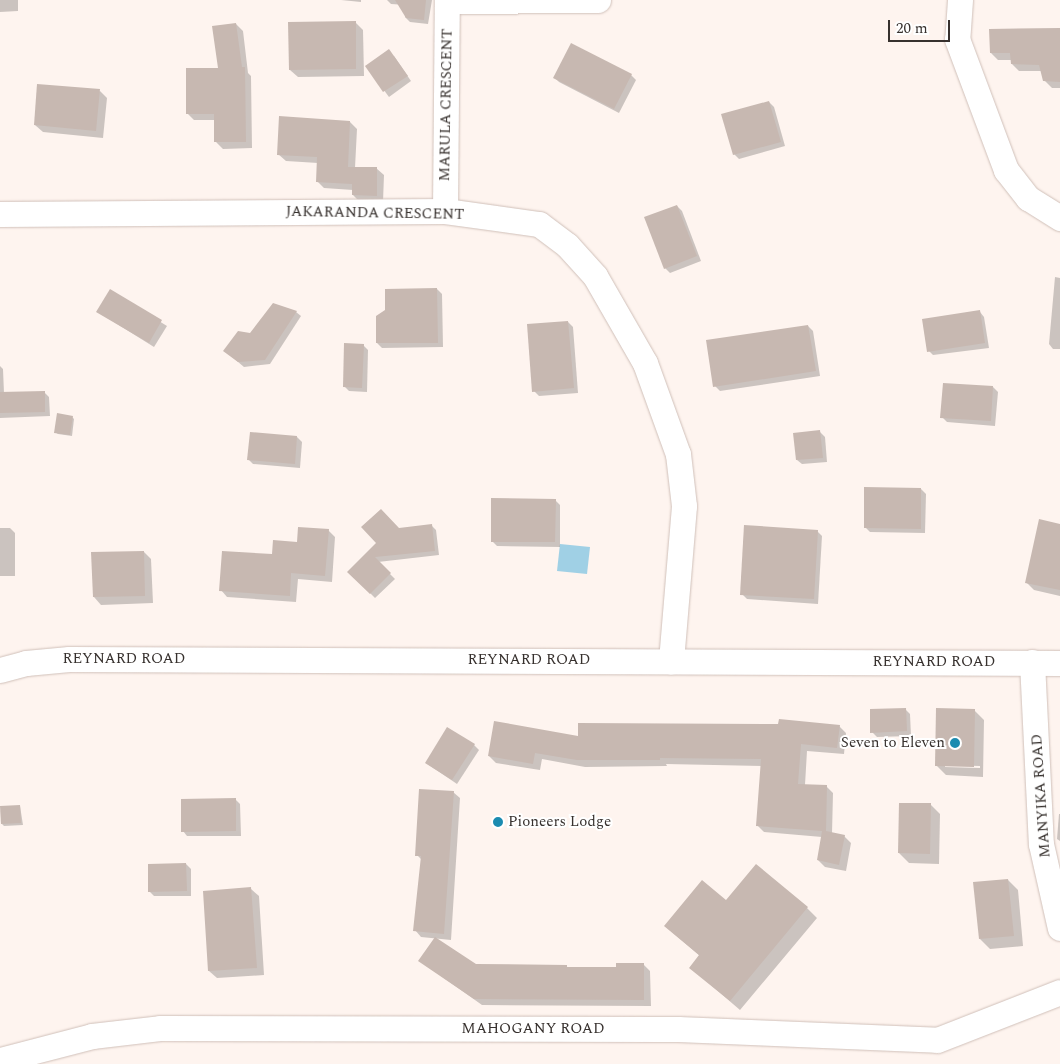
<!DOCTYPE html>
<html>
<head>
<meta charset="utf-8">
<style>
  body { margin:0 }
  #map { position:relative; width:1060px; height:1064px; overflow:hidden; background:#fef4ef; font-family:Spectral,serif }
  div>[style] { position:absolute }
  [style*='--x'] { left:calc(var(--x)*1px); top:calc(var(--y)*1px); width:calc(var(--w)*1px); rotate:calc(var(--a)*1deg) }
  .water>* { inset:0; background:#a0d0e5 }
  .shadow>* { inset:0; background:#0003 }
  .building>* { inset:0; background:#c7b8b1 }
  .roads { filter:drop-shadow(0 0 1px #d0c0b9) drop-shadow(0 0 1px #d0c0b9) }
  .minor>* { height:25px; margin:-12.5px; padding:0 12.5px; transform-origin:12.5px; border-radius:12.5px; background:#fff }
  .dots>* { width:14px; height:14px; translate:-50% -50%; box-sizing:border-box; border:2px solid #fff; border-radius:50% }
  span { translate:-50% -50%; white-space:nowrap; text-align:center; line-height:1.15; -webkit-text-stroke:4px #fff; paint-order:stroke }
  .street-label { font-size:15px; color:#37312e }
  .poi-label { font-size:15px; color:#37312e }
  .right { translate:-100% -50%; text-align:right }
  .left { translate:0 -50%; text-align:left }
  .scale { position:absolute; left:888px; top:20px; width:62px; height:22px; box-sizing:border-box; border:2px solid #37312e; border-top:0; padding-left:6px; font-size:15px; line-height:18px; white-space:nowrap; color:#37312e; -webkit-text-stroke:4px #fff; paint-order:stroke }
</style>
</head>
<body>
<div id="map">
  <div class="water">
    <div style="clip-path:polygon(560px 544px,590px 547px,587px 574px,557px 571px)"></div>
  </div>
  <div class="shadow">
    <div style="clip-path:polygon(0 0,18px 0,18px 11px,0 12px)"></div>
    <div style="clip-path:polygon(341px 0,361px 0,361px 2px)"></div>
    <div style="clip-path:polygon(387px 0,432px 0,428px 24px,410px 22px,405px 17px,406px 5px,391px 4px)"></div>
    <div style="clip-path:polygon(355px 22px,363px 30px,364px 76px,298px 77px,290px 70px)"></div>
    <div style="clip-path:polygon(236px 24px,243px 31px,248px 73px,251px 76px,252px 148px,223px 149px,216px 142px,215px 120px,194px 120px,187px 113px,219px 69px)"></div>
    <div style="clip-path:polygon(1060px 28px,1060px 88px,1052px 88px,1044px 80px,1042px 71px,1019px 71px,1012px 64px,1012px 60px,998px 60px,991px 53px)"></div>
    <div style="clip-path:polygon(394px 56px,411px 81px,389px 97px,366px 66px)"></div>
    <div style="clip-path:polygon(631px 75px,636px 80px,619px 113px,559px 82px,555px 78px)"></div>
    <div style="clip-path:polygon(100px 91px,107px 98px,103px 138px,43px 132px,35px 125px)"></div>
    <div style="clip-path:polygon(769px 102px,774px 107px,785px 146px,739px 159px,734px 154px)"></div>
    <div style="clip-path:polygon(350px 122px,357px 129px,355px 168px,376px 168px,384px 175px,383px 202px,360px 202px,353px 195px,353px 190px,324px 188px,317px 181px,318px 163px,286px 161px,278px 154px)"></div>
    <div style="clip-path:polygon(677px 206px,682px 211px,701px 261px,670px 273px,665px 268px)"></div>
    <div style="clip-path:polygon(1055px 277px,1060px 278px,1060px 349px,1053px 349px,1049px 344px)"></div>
    <div style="clip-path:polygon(437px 289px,442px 294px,443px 347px,382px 348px,377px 343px)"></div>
    <div style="clip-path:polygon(110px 291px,167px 326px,154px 347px,98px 312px)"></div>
    <div style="clip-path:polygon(296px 312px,301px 316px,270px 364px,244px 367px,225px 351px,251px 334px)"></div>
    <div style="clip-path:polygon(980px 312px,984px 317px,989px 348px,933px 355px,928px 350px)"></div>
    <div style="clip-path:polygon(568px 322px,573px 327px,578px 393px,539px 396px,534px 391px)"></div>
    <div style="clip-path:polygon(808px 326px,813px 331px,820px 376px,720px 391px,715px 386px)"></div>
    <div style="clip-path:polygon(363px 345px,368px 350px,367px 392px,349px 391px,344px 386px)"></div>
    <div style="clip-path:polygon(0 366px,3px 369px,4px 393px,44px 392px,49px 397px,50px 416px,0 418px)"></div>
    <div style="clip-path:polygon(993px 387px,998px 392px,995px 426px,947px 422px,942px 417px)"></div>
    <div style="clip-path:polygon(72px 417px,74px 419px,72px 436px,58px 434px,55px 432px)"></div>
    <div style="clip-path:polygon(820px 432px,825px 437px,827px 462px,802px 464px,797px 460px)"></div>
    <div style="clip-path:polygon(297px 437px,302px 442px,300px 468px,253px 464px,248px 459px)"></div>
    <div style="clip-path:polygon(921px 489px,926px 494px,925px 533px,870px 532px,865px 527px)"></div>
    <div style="clip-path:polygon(555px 500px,560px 505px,560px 547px,497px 546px,492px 541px)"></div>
    <div style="clip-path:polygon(431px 525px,436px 530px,439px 555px,378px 562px,395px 579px,375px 598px,349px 572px,398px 529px)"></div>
    <div style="clip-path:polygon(1060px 525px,1060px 596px,1034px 590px,1027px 583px)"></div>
    <div style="clip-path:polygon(0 528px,10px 528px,15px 533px,15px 576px,0 576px)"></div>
    <div style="clip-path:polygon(328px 530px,335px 537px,332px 582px,298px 579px,296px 602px,227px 597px,221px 590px,274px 556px)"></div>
    <div style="clip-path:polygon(817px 531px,822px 536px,818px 604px,747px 599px,742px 594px)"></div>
    <div style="clip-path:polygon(144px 552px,151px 559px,153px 603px,101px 605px,94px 597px)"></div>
    <div style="clip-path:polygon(905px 709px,910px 714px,911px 736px,877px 737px,872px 732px)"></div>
    <div style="clip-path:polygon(evenodd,974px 710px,984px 720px,983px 777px,946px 775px,936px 765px,974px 710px,945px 765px,980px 766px,980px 768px,945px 767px,945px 765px)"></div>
    <div style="clip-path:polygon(839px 726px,846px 733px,844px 754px,807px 751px,805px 785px,826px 786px,833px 793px,832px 834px,844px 836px,851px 843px,846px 871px,825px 867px,818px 860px,822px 837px,764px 832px,757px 825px,762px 766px,666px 764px,667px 766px,585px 767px,542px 759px,540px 770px,496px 763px,489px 756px,579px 737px)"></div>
    <div style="clip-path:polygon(474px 745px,479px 750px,457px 784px,426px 763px)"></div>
    <div style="clip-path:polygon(453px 792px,460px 798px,451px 940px,421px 937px,415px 930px,422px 860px,417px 855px)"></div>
    <div style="clip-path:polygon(235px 799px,240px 804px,241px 836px,187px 836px,183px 831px)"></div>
    <div style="clip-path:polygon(930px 804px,940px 814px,939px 864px,909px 863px,899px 853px)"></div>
    <div style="clip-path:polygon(20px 806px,23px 825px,4px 826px,2px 824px)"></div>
    <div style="clip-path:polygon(1059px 814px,1060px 814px,1060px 841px,1057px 839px)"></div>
    <div style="clip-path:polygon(186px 864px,191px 869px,191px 896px,154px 896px,149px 891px)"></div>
    <div style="clip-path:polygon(1008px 880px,1018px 890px,1023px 946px,990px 949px,980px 939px)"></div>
    <div style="clip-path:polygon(251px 889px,259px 896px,264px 975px,217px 978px,209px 971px)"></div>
    <div style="clip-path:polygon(726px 902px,807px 908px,817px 918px,740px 1010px,691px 968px,700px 956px,665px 926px)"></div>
    <div style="clip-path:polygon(420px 961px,475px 965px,618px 968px,643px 964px,650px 971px,651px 1006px,482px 1005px)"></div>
  </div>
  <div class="building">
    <div style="clip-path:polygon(395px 0,426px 0,424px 20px,406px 18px)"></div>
    <div style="clip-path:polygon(356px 21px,356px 69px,289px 70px,288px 22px)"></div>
    <div style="clip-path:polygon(236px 23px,242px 67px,245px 67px,246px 142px,214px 142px,214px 114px,186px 114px,186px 68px,218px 68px,212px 26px)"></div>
    <div style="clip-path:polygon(1060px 28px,1060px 82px,1043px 81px,1039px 65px,1011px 64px,1010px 53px,990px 53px,989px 29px)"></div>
    <div style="clip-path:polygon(571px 43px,632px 74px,614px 109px,553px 78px)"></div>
    <div style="clip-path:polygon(389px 49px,408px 76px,383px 92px,365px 66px)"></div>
    <div style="clip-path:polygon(37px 84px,100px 89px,96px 131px,34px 125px)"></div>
    <div style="clip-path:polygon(769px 101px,781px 142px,733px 155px,721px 114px)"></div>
    <div style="clip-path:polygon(279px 116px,350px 121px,348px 167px,377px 167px,377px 196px,352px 195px,352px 184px,316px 182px,317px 157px,277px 155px)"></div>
    <div style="clip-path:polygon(677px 205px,697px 256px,664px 269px,644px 217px)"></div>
    <div style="clip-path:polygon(437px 288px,438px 343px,376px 343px,376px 316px,385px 310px,385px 289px)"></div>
    <div style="clip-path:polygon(110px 289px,162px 320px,149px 343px,96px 312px)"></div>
    <div style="clip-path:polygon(273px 303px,297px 311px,265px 360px,238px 362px,223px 351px,238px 331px,250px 333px)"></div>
    <div style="clip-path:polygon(980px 310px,985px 343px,927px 352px,922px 319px)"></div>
    <div style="clip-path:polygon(568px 321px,574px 388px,532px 392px,527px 324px)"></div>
    <div style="clip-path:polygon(808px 325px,816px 371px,713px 387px,706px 340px)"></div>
    <div style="clip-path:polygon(344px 343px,364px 344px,362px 388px,343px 387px)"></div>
    <div style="clip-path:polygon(943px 383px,993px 386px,991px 421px,940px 418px)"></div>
    <div style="clip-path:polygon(45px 391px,45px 412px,0 413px,0 392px)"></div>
    <div style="clip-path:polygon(57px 413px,73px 416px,70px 435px,54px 433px)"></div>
    <div style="clip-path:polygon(820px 430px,823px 458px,796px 460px,793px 433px)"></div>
    <div style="clip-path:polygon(250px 432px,297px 436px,295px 464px,247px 460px)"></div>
    <div style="clip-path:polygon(864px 487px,921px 488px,921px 529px,864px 528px)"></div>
    <div style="clip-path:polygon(491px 498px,556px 499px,555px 542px,491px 542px)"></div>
    <div style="clip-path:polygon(381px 509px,399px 528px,432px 524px,435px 551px,375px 557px,391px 573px,370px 594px,347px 572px,376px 543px,361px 527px)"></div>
    <div style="clip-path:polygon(1039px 519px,1060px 524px,1060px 590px,1025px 583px)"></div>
    <div style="clip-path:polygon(744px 525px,818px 530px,814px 599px,740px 595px)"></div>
    <div style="clip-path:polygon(298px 527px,329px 529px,325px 576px,291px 573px,290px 596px,219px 591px,222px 551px,272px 554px,273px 540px,297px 542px)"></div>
    <div style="clip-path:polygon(144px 551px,145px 596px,93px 597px,91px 552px)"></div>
    <div style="clip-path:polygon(906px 708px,907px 731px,870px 733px,870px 709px)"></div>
    <div style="clip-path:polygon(936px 708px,975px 709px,974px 767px,935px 766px)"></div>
    <div style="clip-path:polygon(779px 719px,840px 725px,837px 748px,801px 744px,798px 784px,827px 785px,826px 831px,845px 835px,839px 865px,817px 860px,822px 831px,756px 826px,761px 759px,660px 758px,660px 760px,577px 760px,535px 753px,533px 764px,488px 756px,494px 721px,578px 736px,578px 723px,778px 724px)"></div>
    <div style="clip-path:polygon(447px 727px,475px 744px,452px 780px,425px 763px)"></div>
    <div style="clip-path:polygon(419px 789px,454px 791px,444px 934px,413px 931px,421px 856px,415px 856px)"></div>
    <div style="clip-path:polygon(236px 798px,236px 831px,181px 832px,181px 799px)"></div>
    <div style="clip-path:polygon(899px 803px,931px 803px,930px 854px,898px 853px)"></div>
    <div style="clip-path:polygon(20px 805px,21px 823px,1px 824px,0 806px)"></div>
    <div style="clip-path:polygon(186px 863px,187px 891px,148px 892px,148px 864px)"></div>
    <div style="clip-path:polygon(756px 864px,808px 907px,730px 1001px,689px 968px,699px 955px,664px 926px,702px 880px,726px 900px)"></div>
    <div style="clip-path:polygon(1008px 879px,1014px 936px,979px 939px,973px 882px)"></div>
    <div style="clip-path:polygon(251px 887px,257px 968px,208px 971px,203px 891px)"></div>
    <div style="clip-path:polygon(435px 937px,476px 964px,567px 965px,567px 967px,616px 967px,616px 963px,644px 963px,644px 1000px,474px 999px,418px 961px)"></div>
  </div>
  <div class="roads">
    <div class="minor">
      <div style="--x:960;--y:0;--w:39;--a:94"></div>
      <div style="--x:957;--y:39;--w:140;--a:69.5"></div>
      <div style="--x:1006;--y:170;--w:36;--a:52"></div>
      <div style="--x:1028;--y:198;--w:38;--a:32"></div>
      <div style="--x:447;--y:1;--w:151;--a:-0.4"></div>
      <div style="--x:445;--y:211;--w:211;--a:-89.5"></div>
      <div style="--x:0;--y:214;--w:445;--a:-0.4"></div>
      <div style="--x:445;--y:211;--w:95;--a:7.9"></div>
      <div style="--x:539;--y:224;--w:35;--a:37"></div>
      <div style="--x:567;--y:245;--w:42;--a:47.9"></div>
      <div style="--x:595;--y:276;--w:100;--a:60.1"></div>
      <div style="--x:645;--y:363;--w:97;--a:70.1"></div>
      <div style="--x:678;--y:454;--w:52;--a:83.4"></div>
      <div style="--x:684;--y:506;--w:156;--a:94.8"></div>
      <div style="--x:1032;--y:662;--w:182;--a:87.2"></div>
      <div style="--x:1041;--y:844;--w:86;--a:77.3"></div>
      <div style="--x:0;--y:670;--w:27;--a:-15"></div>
      <div style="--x:26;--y:663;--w:43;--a:-5.3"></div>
      <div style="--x:69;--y:659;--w:991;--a:0.23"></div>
      <div style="--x:0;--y:1060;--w:95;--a:-14.6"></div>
      <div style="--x:92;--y:1036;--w:68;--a:-6.7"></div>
      <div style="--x:160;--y:1028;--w:518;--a:0.11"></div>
      <div style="--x:678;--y:1029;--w:259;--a:2.4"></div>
      <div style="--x:937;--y:1040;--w:132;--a:-21.3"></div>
    </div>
  </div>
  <div class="dots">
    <div style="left:955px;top:743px;background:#1b8bb0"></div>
    <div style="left:498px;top:822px;background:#1b8bb0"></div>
  </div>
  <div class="street-label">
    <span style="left:446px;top:105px;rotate:-89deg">MARULA CRESCENT</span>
    <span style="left:375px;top:213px;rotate:1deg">JAKARANDA CRESCENT</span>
    <span style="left:124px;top:659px">REYNARD ROAD</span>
    <span style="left:529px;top:660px">REYNARD ROAD</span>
    <span style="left:934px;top:662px">REYNARD ROAD</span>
    <span style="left:1041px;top:796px;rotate:-94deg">MANYIKA ROAD</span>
    <span style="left:533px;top:1029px">MAHOGANY ROAD</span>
  </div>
  <div class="poi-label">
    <span class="right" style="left:945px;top:743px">Seven to Eleven</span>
    <span class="left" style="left:508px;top:822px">Pioneers Lodge</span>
  </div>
  <div class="scale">20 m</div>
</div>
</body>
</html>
